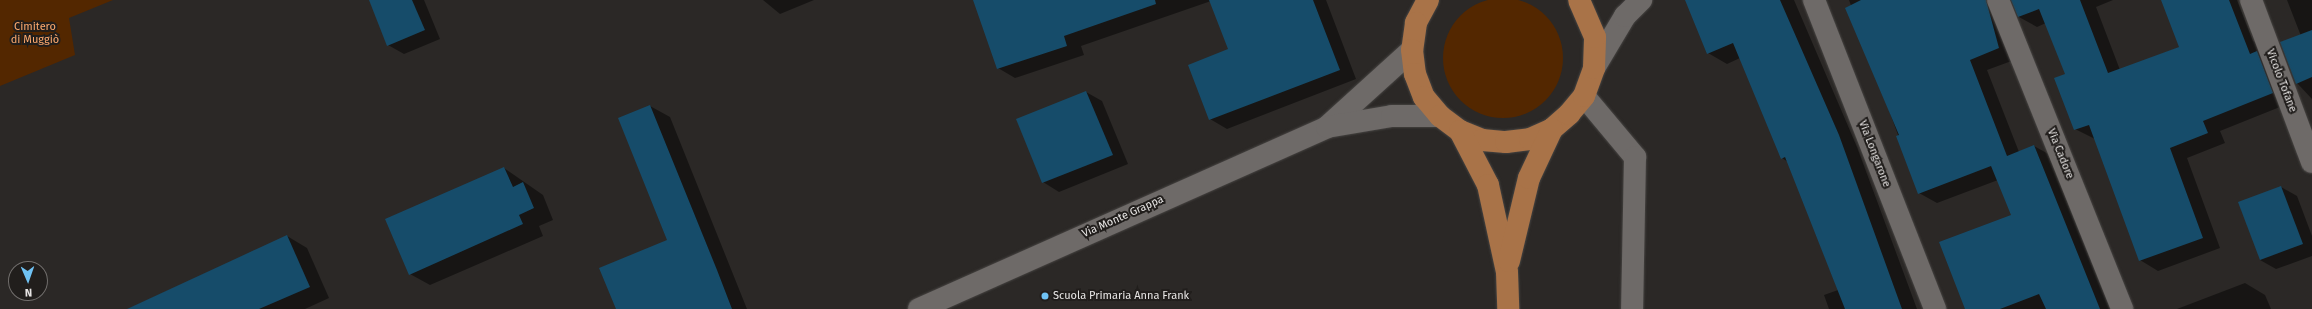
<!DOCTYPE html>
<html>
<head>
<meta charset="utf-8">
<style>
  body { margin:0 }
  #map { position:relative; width:2312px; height:309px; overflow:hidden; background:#2b2826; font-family:"Fira Sans",sans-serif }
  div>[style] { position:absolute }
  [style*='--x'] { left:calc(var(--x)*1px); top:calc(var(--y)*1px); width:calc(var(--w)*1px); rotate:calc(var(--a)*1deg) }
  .green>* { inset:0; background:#532700 }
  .round { border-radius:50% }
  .shadow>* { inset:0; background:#0007 }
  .building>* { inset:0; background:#164c6a }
  .roads { filter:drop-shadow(0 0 1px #464442) drop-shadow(0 0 1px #464442) }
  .minor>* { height:22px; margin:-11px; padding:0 11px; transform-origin:11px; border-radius:11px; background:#6e6a68 }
  .major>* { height:22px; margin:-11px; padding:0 11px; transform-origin:11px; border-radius:11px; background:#a97348 }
  .dots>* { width:11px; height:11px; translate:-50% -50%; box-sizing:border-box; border:2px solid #211e1c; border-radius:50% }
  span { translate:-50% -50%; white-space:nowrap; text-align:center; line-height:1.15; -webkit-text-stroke:4px #211e1c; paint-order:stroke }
  .park-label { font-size:11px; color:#fca96e }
  .street-label { font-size:11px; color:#e8e6e5 }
  .poi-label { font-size:11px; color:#e8e6e5 }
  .left { translate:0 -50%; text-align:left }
  .north { position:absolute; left:8px; top:261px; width:40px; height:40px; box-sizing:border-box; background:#211e1c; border:1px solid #716e6c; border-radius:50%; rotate:178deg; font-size:11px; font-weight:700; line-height:16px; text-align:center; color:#e8e6e5 }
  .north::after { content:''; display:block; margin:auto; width:14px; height:18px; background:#6fc2f4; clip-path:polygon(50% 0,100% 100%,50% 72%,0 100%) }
</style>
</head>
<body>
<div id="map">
  <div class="green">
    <div class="round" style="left:1443px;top:-2px;width:120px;height:120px"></div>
    <div style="clip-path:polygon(0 0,113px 0,69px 18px,75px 55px,0 86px)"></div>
  </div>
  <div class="shadow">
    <div style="clip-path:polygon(370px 0,424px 0,440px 39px,404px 54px,388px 45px)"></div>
    <div style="clip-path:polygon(763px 0,814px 0,780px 14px)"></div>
    <div style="clip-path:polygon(974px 0,1326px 0,1356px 79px,1227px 129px,1210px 119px,1230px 50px,1211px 1px,1081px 46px,1084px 55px,1015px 78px,998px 68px)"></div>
    <div style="clip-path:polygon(1699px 0,1794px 0,1857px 147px,1917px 309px,1829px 309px,1824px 295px,1838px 290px,1788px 162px,1782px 158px,1740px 58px,1727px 64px,1708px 53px)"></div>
    <div style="clip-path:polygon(1849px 0,2011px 0,2006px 2px,2017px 59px,1987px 70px,2019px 152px,2034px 146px,2052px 156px,2113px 309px,1966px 309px,2012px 216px,1998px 180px,1937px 203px,1919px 193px)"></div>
    <div style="clip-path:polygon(2012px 0,2113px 0,2096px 7px,2120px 70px,2180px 47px,2162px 0,2237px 0,2253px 41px,2260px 45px,2290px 103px,2220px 131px,2225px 143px,2187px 158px,2220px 248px,2158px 271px,2140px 260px,2095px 139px,2075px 129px,2066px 75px,2046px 23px,2037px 27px,2019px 17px)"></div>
    <div style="clip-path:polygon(2287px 0,2312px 0,2312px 99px,2297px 83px,2301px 36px)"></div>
    <div style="clip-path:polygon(1086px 92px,1102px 101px,1128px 164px,1059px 192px,1043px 182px)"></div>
    <div style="clip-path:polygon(650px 106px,670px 117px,747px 309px,617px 309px,669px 241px)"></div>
    <div style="clip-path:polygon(504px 168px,543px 195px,553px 220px,539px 226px,543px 236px,430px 285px,410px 274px)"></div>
    <div style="clip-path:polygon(2281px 187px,2297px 196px,2312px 236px,2312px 256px,2276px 269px,2260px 260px)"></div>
    <div style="clip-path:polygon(287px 236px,307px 248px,329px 298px,305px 309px,128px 309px)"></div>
    <div style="clip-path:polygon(2245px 283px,2265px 295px,2271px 309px,2177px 309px)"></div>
  </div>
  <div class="building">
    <div style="clip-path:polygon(369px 0,412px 0,425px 30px,387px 46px)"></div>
    <div style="clip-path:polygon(973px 0,1155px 0,1156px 4px,1064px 36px,1067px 46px,997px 69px)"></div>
    <div style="clip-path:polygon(1209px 0,1313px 0,1340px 70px,1209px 120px,1188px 65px,1228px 49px)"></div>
    <div style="clip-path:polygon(1685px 0,1780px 0,1839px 135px,1902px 309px,1845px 309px,1785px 157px,1781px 159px,1733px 43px,1707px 54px)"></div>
    <div style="clip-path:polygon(1861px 0,1986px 0,1999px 48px,1970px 60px,2007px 156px,2034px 145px,2100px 309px,2046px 309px,2039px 294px,2000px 309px,1965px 309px,1939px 242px,2011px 215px,1991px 166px,1918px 194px,1896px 136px,1899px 135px,1845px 8px)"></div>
    <div style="clip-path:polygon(2011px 0,2080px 0,2108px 73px,2179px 47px,2161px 0,2229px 0,2250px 54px,2257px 51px,2273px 93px,2203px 121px,2208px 133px,2170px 148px,2203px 238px,2139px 261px,2089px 125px,2074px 130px,2054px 78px,2065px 74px,2039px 9px,2018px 17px)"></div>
    <div style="clip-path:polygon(2312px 30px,2312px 77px,2296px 84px,2280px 42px)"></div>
    <div style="clip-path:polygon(1086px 91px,1113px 155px,1042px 183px,1016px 119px)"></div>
    <div style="clip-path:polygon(650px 105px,717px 270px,732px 309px,616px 309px,599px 268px,667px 240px,618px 118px)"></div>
    <div style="clip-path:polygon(504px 167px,513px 187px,523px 182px,534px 208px,519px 215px,523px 224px,409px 275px,385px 219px)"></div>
    <div style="clip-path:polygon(2281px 186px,2303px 244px,2260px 260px,2238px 202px)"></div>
    <div style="clip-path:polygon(287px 235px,310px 287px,259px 309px,127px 309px)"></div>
  </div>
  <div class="roads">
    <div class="minor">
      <div style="--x:1814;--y:0;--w:332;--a:68.6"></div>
      <div style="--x:1998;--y:0;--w:333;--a:68.1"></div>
      <div style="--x:2251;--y:0;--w:173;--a:69.4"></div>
      <div style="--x:1594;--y:68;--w:61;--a:-59.2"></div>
      <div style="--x:1625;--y:16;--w:23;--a:-45"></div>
      <div style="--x:1584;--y:96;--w:80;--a:50.1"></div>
      <div style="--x:1635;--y:157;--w:152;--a:91.1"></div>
      <div style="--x:1327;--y:127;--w:115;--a:-42.2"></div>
      <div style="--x:919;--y:309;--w:447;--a:-24"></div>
      <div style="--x:1327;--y:127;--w:66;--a:-9.6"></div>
      <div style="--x:1392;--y:116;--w:48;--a:0"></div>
    </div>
    <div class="major">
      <div style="--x:1428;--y:0;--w:26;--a:118"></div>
      <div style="--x:1416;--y:23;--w:27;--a:98"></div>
      <div style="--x:1412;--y:50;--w:24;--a:83"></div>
      <div style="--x:1415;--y:74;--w:25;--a:69"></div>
      <div style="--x:1424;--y:97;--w:25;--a:50"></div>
      <div style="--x:1440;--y:116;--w:25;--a:37"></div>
      <div style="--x:1460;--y:131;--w:24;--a:22"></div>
      <div style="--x:1482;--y:140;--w:24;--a:5"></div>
      <div style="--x:1506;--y:142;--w:24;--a:-7"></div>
      <div style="--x:1530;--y:139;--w:24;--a:-24"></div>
      <div style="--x:1552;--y:129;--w:23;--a:-41"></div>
      <div style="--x:1569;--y:114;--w:23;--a:-50"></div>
      <div style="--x:1584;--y:96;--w:30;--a:-70"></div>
      <div style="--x:1594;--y:68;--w:31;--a:-88"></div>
      <div style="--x:1595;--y:37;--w:40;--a:-113.4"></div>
      <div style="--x:1460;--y:131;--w:61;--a:62.6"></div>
      <div style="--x:1488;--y:185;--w:89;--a:77.7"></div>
      <div style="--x:1507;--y:272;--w:37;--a:88"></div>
      <div style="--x:1509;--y:261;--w:85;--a:-76.5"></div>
      <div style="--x:1529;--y:178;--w:54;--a:-64.9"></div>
    </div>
  </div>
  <div class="dots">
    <div style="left:1045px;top:296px;background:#6fc2f4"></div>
  </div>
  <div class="park-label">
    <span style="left:35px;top:34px">Cimitero<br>di Muggiò</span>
  </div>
  <div class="street-label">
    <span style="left:2281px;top:81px;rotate:69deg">Vicolo Tofane</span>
    <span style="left:1874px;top:154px;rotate:69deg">Via Longarone</span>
    <span style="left:2060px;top:154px;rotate:68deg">Via Cadore</span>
    <span style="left:1123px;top:217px;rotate:-24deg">Via Monte Grappa</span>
  </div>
  <div class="poi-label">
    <span class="left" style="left:1053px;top:296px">Scuola Primaria Anna Frank</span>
  </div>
  <div class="north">N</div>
</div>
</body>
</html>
